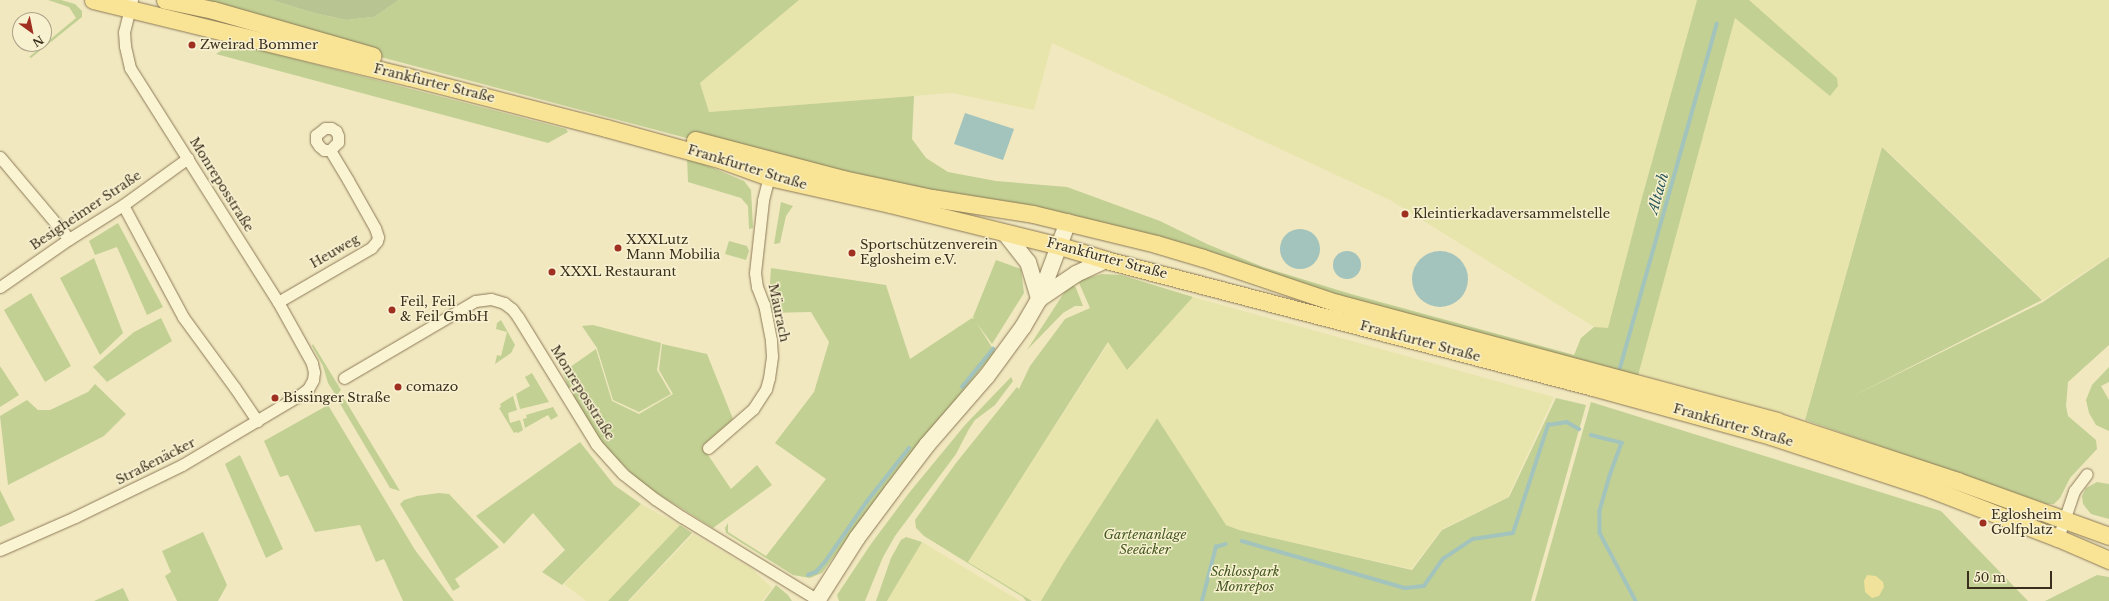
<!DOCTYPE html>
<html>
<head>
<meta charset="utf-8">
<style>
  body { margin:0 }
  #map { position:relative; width:2109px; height:601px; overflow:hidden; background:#f1e8c0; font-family:"Libre Baskerville",serif }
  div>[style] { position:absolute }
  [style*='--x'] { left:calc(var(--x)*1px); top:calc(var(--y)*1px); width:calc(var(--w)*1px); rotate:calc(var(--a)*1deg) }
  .farmland>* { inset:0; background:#e8e5ac }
  .green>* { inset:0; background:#c2d093 }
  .sand>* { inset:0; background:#f0e29a }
  .cemetery>* { inset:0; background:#b9c493 }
  .water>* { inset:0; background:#a3c3bd }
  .round { border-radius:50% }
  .stream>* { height:3.5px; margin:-1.75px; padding:0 1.75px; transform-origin:1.75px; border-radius:1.75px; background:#a3c3bd }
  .roads { filter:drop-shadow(0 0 1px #8c7956) drop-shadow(0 0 1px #8c7956) }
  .minor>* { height:11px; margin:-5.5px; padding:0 5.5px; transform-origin:5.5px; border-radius:5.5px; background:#fbf4d3 }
  .secondary>* { height:16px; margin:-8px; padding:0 8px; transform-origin:8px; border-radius:8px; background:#fbf4d3 }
  .primary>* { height:17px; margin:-8.5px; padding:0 8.5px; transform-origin:8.5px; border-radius:8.5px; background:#f8e494 }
  .dots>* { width:11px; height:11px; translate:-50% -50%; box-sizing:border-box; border:2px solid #f8f1d0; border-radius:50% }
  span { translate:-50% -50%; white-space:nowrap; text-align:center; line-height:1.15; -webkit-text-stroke:3px #f8f1d0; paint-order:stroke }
  .poi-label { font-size:13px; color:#3a2e1c }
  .left { translate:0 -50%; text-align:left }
  .street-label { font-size:13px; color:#3a2e1c }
  .park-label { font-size:13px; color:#445821; font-style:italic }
  .water-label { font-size:14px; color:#2a595b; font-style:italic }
  .north { position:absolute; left:12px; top:12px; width:40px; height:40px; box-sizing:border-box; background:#f8f1d0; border:1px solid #aca388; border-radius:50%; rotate:147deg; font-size:11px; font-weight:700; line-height:16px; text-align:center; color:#3a2e1c }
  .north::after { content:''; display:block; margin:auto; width:14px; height:18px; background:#9f2f21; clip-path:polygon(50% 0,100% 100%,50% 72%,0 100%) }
  .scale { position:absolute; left:1967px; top:571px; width:85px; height:18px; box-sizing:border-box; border:2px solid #3a2e1c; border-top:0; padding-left:5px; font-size:12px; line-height:14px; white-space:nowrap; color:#3a2e1c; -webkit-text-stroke:3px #f8f1d0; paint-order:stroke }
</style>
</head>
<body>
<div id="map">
  <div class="farmland">
    <div style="clip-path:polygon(799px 0,1697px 0,1641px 201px,1608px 329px,1594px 327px,1390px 200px,1052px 43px,1034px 110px,952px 93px,709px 112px,700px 83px)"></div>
    <div style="clip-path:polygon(1740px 0,2109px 0,2109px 256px,2043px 300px,1882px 146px,1805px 419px,1638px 374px)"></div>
    <div style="clip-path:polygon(1193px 297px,1554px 397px,1508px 497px,1442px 529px,1411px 569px,1239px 530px,1226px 525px,1157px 418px,1063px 564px,1041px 601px,1029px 600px,968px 562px,1109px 342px,1127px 370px)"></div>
    <div style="clip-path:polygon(641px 504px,680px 525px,608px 601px,586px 601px,564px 584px)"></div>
    <div style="clip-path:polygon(693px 534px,752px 569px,772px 588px,762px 601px,629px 601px)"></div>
    <div style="clip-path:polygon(922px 542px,995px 586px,1020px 601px,887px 601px)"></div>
  </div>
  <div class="green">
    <div style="clip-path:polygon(48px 0,61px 0,75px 4px,82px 11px,82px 17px,31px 58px,29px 57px,76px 18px,69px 7px)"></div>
    <div style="clip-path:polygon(165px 0,271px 0,314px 13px,346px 20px,374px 17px,399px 0,799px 0,700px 83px,709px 112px,914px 96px,912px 139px,926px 158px,948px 172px,996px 181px,1067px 187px,1160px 221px,1207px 244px,1263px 267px,1351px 294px,1574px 355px,1581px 338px,1594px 327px,1608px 328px,1641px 201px,1697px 0,1749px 0,1837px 78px,1838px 86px,1830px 96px,1735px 18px,1636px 383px,1203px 258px,773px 161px)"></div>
    <div style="clip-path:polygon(233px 43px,566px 129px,568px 132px,548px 143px,216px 54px)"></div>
    <div style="clip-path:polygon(1882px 147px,2042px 300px,1849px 398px,2043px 302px,2109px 257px,2109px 345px,2068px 382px,2066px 406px,2068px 416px,2096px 440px,2097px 449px,2070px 478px,2060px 498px,2054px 504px,2046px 504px,1805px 420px)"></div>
    <div style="clip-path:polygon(687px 157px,744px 181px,751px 190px,753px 228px,749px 229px,748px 206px,741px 198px,688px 182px)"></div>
    <div style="clip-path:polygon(781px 202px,793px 206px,786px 216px,780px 243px,774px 244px)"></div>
    <div style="clip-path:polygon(118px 223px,163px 307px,147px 315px,117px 247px,95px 255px,89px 241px)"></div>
    <div style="clip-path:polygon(729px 241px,747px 246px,749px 251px,746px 260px,725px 254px)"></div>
    <div style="clip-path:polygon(94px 258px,123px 333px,100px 355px,60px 278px)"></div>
    <div style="clip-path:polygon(996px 260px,1021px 269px,1024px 293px,992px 344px,976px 322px,995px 352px,895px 473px,822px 573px,810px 578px,793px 575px,726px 533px,725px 528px,728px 523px,728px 532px,766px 556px,826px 479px,775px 443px,814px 392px,829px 342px,811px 312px,768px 313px,771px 268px,886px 285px,910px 359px,972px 318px,974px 319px,973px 317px)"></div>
    <div style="clip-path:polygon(1102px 274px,1121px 275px,1193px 297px,1127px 370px,1108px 342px,968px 562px,1032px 601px,1026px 601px,1023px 597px,924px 536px,916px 528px,915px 520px,956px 463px,1017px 387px,1019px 389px,1030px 366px,1065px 319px,1090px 308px,1079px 283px,1083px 279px)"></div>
    <div style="clip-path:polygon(1071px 282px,1076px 288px,1083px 306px,1075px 306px,1063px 313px,1027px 350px)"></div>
    <div style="clip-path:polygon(31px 293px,71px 366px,45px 382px,4px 310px)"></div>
    <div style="clip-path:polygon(161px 318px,172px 341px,107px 382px,93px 367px,134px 332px)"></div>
    <div style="clip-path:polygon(501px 320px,515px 345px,511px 353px,495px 364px,497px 355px,501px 356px,507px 332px,496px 329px,497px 323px)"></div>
    <div style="clip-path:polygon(593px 325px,661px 343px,657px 370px,671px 394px,639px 412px,613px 400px,597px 348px,582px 326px)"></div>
    <div style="clip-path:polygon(313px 344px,341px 390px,337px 395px,335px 394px,328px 383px,323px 366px,312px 346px)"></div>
    <div style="clip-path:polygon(662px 344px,707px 354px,733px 419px,702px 446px,731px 489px,757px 465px,772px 485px,713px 528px,642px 484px,601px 442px,573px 402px,563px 372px,596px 349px,612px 401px,639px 414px,673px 394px,659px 370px)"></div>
    <div style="clip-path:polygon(0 366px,19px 395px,0 407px)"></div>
    <div style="clip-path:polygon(2109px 367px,2109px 382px,2101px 386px,2109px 400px,2109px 431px,2096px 425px,2089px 413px,2086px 400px,2092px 385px)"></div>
    <div style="clip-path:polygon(532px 373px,549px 402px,520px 409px,516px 394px,530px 386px,525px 377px)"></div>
    <div style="clip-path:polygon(1011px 377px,1013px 381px,995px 405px,975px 420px,969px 429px,956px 454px,895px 536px,883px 557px,865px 601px,839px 601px,837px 595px,871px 544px,909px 493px,965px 425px)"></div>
    <div style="clip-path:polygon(95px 384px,126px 414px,104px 436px,8px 485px,0 416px,27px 400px,38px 410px,50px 410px,88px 392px)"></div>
    <div style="clip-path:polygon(513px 396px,517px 410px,508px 413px,510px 423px,520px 420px,523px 430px,518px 433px,516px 432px,514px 433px,499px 408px,501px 407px,500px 404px)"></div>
    <div style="clip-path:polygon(1556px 398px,1586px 405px,1531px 601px,1041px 601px,1063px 564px,1157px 418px,1226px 525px,1239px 530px,1412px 570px,1442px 530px,1509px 497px)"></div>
    <div style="clip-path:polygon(343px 399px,345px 400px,400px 491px,390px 488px,339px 402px)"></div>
    <div style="clip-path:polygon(1591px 402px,1941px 511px,2028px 601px,1535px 601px)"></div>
    <div style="clip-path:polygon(328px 405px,415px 550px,454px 601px,403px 601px,384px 559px,376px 562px,360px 525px,315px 532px,288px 475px,280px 477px,264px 441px)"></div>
    <div style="clip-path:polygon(553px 407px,558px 416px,551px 420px,548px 415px,525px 428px,523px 419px,527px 418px,526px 415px)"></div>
    <div style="clip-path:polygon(580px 442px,614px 485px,641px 504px,562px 585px,542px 572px,565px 550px,533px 513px,504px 544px,476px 516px)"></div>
    <div style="clip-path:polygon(240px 455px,283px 549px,266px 558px,225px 464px)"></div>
    <div style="clip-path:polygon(2097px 482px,2109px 484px,2109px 519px,2091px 514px,2083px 504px,2082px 496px,2086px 488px)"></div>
    <div style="clip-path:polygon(0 490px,15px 520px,0 527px)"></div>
    <div style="clip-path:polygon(439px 493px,449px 494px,499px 547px,455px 579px,460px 587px,453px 591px,400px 504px,404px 500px,417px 496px)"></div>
    <div style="clip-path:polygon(680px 525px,692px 533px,628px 601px,608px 601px)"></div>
    <div style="clip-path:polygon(203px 532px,227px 585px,218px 601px,177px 601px,165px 576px,171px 572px,162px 551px)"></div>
    <div style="clip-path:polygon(906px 537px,922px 542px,887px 601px,876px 601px,891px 558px,901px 540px)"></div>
    <div style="clip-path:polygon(2097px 575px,2109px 577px,2109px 601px,2045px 601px)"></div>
    <div style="clip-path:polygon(776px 585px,788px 595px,792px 601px,764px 601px)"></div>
    <div style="clip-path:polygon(123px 588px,129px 601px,94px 601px)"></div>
  </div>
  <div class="sand">
    <div style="clip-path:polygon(1867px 575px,1876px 576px,1883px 582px,1884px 587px,1879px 596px,1872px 598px,1865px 592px,1864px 581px)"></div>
  </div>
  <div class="cemetery">
    <div style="clip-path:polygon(271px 0,399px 0,374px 17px,346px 20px,314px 13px)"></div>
  </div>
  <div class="water">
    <div style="clip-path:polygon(965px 113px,1014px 129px,1003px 160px,954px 144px)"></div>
    <div class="round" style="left:1280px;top:229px;width:40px;height:40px"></div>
    <div class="round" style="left:1333px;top:251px;width:28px;height:28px"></div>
    <div class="round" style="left:1412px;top:251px;width:56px;height:56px"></div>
  </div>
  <div class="stream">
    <div style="--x:1620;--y:368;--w:357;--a:-74.3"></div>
    <div style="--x:962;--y:387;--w:49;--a:-50.8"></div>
    <div style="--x:1591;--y:435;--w:32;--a:14"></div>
    <div style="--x:1622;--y:443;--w:35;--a:110"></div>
    <div style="--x:1610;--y:476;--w:37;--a:106"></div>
    <div style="--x:1600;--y:512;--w:21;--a:90"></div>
    <div style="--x:1600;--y:533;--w:77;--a:62.1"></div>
    <div style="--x:1242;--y:541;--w:170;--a:16.1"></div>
    <div style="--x:1405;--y:588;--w:19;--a:-6"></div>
    <div style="--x:1424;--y:586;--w:33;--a:-55"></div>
    <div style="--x:1443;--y:559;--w:36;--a:-34"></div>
    <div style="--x:1473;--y:539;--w:40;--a:-8.5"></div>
    <div style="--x:1513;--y:533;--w:114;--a:-72"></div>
    <div style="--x:1548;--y:425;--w:19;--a:-9"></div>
    <div style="--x:1567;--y:422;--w:14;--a:30"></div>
    <div style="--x:808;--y:575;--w:9;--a:-21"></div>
    <div style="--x:816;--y:572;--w:13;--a:-48"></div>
    <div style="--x:825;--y:562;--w:75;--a:-55.3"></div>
    <div style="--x:868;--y:500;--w:66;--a:-51.7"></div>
    <div style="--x:1202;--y:601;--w:56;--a:-75.5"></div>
    <div style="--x:1216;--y:547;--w:10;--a:-17"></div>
  </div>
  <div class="roads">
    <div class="minor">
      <div style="--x:0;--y:157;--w:107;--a:49.9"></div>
      <div style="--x:123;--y:205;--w:127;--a:61.8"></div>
      <div style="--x:183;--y:317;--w:88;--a:53.8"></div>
      <div style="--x:235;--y:388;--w:40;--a:56"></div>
      <div style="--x:0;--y:287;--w:84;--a:-34.8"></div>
      <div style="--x:69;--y:239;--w:64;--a:-32.2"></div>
      <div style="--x:123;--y:205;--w:80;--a:-35.9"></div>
      <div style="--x:278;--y:302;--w:108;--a:-30.1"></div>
      <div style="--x:371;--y:248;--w:9;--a:-49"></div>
      <div style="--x:377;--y:241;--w:4;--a:-76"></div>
      <div style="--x:378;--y:237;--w:9;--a:-108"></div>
      <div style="--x:375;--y:228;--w:55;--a:-119.4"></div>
      <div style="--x:348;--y:180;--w:35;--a:-121"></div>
      <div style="--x:330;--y:150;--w:6;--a:180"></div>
      <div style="--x:324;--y:150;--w:6;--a:-141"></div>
      <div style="--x:319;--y:146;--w:6;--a:-121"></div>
      <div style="--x:316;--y:141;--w:6;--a:-90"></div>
      <div style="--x:316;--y:135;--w:11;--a:-38"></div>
      <div style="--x:325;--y:128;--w:6;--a:0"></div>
      <div style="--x:331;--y:128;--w:6;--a:31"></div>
      <div style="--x:336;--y:131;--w:5;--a:68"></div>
      <div style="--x:338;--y:136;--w:6;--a:90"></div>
      <div style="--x:338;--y:142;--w:11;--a:135"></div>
      <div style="--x:344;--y:378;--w:152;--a:-30.4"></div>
      <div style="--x:475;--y:301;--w:16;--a:-7"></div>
      <div style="--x:491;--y:299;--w:14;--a:17"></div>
      <div style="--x:504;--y:303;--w:10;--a:37"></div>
      <div style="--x:512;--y:309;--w:10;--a:53"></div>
      <div style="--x:518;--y:317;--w:149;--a:58.4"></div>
      <div style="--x:596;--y:444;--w:40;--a:48"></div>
      <div style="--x:623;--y:474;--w:41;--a:38"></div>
      <div style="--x:655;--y:499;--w:32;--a:34"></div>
      <div style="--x:682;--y:517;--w:159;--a:31.4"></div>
      <div style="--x:708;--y:448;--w:60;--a:-40.9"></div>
      <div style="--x:753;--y:409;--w:24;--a:-57"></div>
      <div style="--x:766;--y:389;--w:11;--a:-75"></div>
      <div style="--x:769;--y:378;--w:22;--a:-82"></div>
      <div style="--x:772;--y:356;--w:16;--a:-94"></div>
      <div style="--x:771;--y:340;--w:36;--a:-101"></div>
      <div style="--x:764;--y:305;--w:19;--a:-111"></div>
      <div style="--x:757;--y:287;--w:14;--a:-98"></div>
      <div style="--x:755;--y:273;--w:73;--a:-83.7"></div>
      <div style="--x:763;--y:200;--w:30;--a:-76"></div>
      <div style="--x:2058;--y:538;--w:50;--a:-71.2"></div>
      <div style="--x:2074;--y:491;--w:21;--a:-53"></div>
      <div style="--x:0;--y:550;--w:82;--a:-23.7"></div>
      <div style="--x:75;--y:517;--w:119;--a:-25.9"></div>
      <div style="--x:182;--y:465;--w:137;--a:-30.7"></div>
      <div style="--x:300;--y:395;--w:10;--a:-37"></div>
      <div style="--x:308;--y:389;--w:10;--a:-61"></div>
      <div style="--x:313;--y:380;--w:8;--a:-83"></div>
      <div style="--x:314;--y:372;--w:9;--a:-103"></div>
      <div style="--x:312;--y:363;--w:70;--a:-119.1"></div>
      <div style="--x:278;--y:302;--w:277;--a:-122.3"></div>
      <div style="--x:130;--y:68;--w:23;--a:-103"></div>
      <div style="--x:125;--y:46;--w:14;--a:-94"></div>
      <div style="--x:124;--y:32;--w:33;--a:-76"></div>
    </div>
    <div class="secondary">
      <div style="--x:1005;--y:233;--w:37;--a:52"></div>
      <div style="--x:1028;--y:262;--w:39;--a:73"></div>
      <div style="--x:1039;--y:299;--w:45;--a:-34"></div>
      <div style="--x:1076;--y:274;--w:33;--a:-25"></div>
      <div style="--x:817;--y:601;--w:75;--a:-57.6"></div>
      <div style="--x:857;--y:538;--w:59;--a:-53.3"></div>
      <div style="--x:892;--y:491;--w:58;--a:-52.7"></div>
      <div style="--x:927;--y:445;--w:91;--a:-49"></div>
      <div style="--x:987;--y:376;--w:61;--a:-53.7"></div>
      <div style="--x:1023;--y:327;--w:32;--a:-60"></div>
      <div style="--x:1039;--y:299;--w:82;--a:-69.4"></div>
    </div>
    <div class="primary">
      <div style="--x:93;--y:0;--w:325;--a:13.7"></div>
      <div style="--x:409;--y:77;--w:203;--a:14.5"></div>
      <div style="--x:606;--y:128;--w:120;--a:15.4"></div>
      <div style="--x:722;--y:160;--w:50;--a:19.9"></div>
      <div style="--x:769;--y:177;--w:124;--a:12.6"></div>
      <div style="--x:890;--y:204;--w:175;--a:13.9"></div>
      <div style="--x:1060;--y:246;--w:48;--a:16.9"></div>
      <div style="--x:1106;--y:260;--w:503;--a:14.62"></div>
      <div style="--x:1593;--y:387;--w:185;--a:15.4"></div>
      <div style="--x:1771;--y:436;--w:169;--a:18.3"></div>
      <div style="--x:1931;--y:489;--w:136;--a:21.1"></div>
      <div style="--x:2058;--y:538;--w:56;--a:23.3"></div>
      <div style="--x:165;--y:0;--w:49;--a:11.8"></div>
      <div style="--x:213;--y:10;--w:166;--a:16"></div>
      <div style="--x:695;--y:140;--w:153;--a:14.8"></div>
      <div style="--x:843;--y:179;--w:91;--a:12.1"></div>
      <div style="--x:932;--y:198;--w:102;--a:9"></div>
      <div style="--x:1033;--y:214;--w:127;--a:13.7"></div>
      <div style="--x:1156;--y:244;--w:49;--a:16.6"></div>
      <div style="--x:1203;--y:258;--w:141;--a:18.6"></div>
      <div style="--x:1337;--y:303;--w:455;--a:15"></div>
      <div style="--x:1776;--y:421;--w:191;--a:18.3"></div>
      <div style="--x:1957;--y:481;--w:162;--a:19.9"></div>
    </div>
  </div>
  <div class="dots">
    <div style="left:192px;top:45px;background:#9f2f21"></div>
    <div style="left:1405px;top:214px;background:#9f2f21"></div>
    <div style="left:618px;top:248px;background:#9f2f21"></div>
    <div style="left:852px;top:253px;background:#9f2f21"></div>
    <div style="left:552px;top:272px;background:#9f2f21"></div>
    <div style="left:392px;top:310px;background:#9f2f21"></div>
    <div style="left:398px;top:387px;background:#9f2f21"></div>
    <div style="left:275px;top:398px;background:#9f2f21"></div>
    <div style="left:1983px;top:523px;background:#9f2f21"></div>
  </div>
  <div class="poi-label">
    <span class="left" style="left:200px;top:45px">Zweirad Bommer</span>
    <span class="left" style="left:1413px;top:214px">Kleintierkadaversammelstelle</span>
    <span class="left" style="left:626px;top:248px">XXXLutz<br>Mann Mobilia</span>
    <span class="left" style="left:860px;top:253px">Sportschützenverein<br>Eglosheim e.V.</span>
    <span class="left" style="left:560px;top:272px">XXXL Restaurant</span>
    <span class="left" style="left:400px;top:310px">Feil, Feil<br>&amp; Feil GmbH</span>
    <span class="left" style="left:406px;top:387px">comazo</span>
    <span class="left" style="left:283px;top:398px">Bissinger Straße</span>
    <span class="left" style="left:1991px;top:523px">Eglosheim<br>Golfplatz</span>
  </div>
  <div class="street-label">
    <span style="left:434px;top:84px;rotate:14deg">Frankfurter Straße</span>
    <span style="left:747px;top:168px;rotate:17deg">Frankfurter Straße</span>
    <span style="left:221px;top:185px;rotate:58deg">Monreposstraße</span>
    <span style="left:86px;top:211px;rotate:-34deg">Besigheimer Straße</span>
    <span style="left:335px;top:252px;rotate:-30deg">Heuweg</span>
    <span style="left:1107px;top:259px;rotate:15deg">Frankfurter Straße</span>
    <span style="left:778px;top:313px;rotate:78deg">Mäurach</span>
    <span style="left:1420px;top:342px;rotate:15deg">Frankfurter Straße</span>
    <span style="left:582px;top:393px;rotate:58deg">Monreposstraße</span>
    <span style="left:1733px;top:426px;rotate:16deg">Frankfurter Straße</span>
    <span style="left:156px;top:462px;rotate:-27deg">Straßenäcker</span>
  </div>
  <div class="park-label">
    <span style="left:1145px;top:543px">Gartenanlage<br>Seeäcker</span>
    <span style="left:1245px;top:580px">Schlosspark<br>Monrepos</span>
  </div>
  <div class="water-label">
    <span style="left:1658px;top:193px;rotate:-74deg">Altach</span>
  </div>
  <div class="north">N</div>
  <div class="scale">50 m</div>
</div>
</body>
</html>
